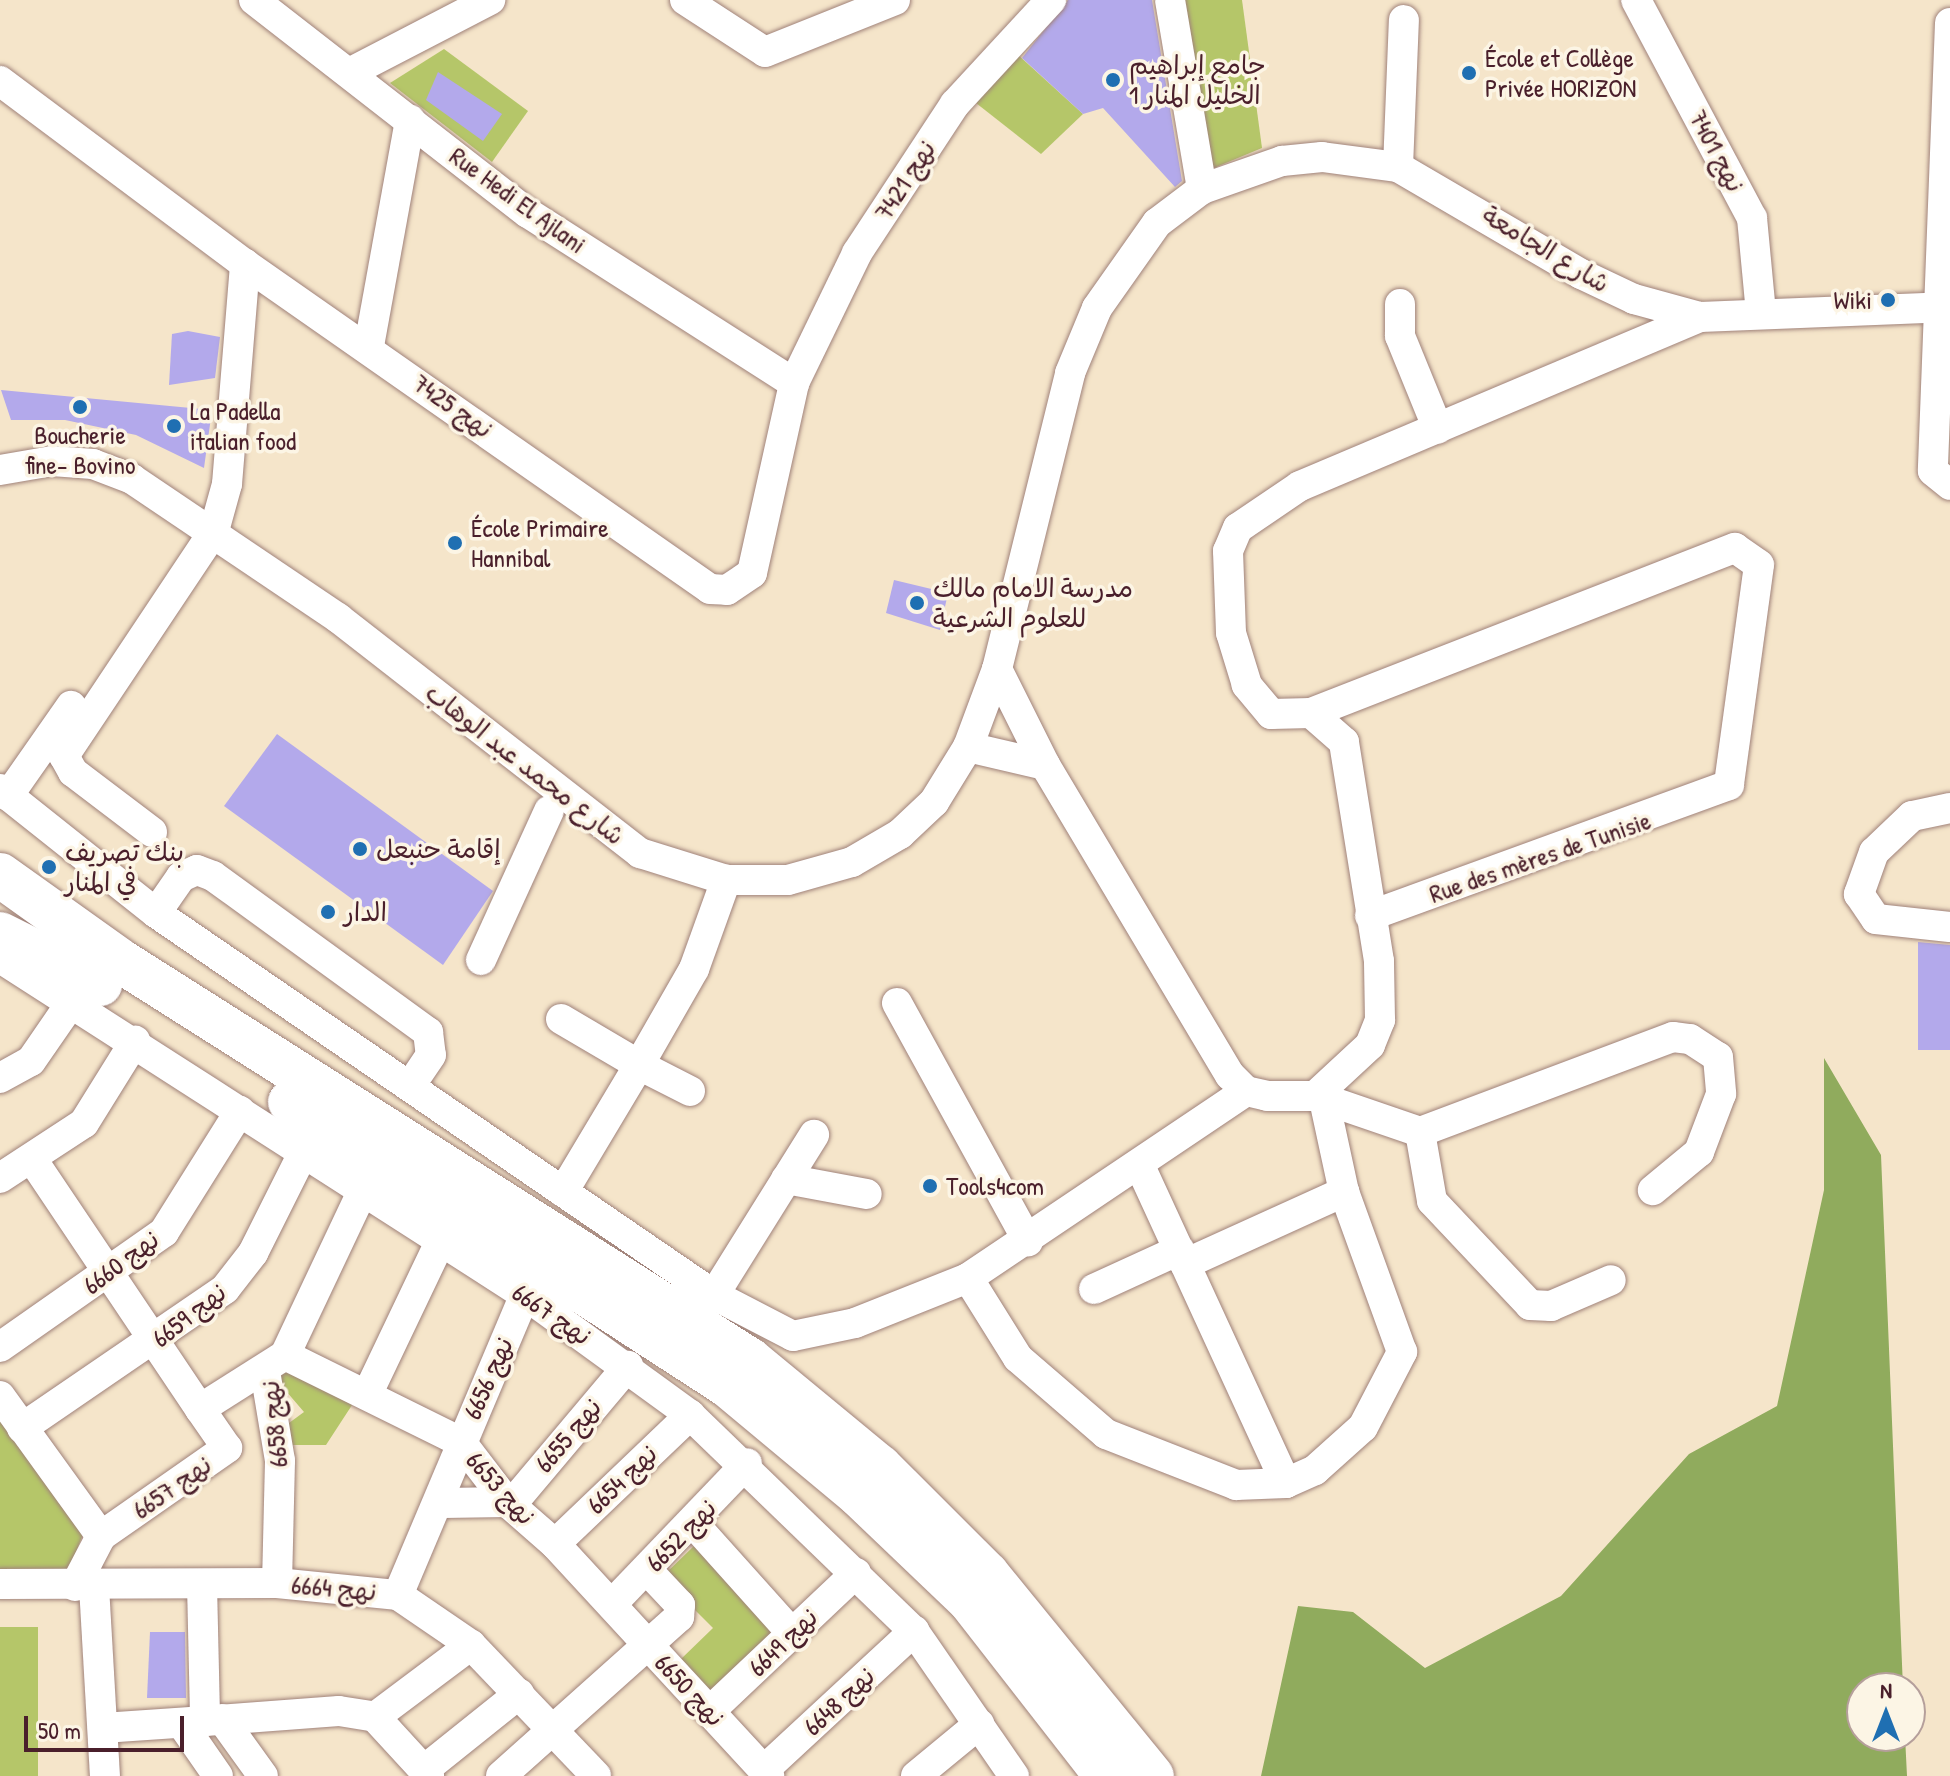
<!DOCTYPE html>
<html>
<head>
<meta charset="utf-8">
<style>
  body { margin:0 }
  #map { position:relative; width:1950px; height:1776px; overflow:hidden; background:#f5e5ca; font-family:"Patrick Hand","Playpen Sans Arabic",sans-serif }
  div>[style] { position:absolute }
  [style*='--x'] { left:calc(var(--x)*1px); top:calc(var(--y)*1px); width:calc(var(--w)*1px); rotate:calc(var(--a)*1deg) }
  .green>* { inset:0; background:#b5c669 }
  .forest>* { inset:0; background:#90ab5d }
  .building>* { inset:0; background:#b3a9eb }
  .roads { filter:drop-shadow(0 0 2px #a0827a) drop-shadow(0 0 2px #a0827a) }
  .minor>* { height:30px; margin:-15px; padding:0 15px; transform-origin:15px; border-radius:15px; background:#fff }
  .highway>* { height:44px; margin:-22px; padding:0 22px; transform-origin:22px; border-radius:22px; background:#fff }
  .dots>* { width:22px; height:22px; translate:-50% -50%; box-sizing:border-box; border:4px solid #fcf5e5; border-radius:50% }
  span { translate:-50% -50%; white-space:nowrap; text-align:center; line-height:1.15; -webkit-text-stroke:7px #fcf5e5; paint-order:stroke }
  .poi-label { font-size:26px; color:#4a1f2b }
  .left { translate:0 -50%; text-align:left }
  .right { translate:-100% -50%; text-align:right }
  .street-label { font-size:26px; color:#4a1f2b }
  .north { position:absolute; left:1846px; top:1672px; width:80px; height:80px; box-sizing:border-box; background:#fcf5e5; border:2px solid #b59f9b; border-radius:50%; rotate:0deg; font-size:22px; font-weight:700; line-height:32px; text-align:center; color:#4a1f2b }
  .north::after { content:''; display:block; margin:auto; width:28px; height:36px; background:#1f6fb2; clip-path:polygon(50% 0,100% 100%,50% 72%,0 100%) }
  .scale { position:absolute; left:24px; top:1716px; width:160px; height:36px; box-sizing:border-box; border:4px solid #4a1f2b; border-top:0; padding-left:10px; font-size:24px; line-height:28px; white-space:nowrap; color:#4a1f2b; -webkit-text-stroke:6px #fcf5e5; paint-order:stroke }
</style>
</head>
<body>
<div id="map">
  <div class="green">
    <div style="clip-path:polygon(1168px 0,1242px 0,1262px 148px,1197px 175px)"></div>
    <div style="clip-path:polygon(444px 49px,528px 111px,492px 162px,390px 83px)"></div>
    <div style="clip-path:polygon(1015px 52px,1083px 114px,1041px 154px,976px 103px)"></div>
    <div style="clip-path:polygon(287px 1367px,354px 1402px,326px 1445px,289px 1445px,289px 1423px,304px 1412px,274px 1377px)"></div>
    <div style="clip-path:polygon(0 1412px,84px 1531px,69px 1571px,0 1572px)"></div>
    <div style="clip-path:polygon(696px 1544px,777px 1632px,712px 1696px,680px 1660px,713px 1628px,662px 1577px)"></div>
    <div style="clip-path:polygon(0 1627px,38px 1627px,38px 1776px,0 1776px)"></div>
  </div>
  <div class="forest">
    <div style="clip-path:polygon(1824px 1058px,1881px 1155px,1903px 1688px,1862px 1688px,1862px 1736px,1905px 1736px,1907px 1776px,1261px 1776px,1298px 1606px,1353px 1612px,1425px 1668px,1561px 1596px,1689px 1454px,1777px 1406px,1824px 1190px)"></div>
  </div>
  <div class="building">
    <div style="clip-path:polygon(1068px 0,1152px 0,1182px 181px,1175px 187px,1103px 108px,1083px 114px,1022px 58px)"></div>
    <div style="clip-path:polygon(438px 72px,502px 114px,483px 141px,426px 100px)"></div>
    <div style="clip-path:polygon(188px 331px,220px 337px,215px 378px,169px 385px,172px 334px)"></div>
    <div style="clip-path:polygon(1px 390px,212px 410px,204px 468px,136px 435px,65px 420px,11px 420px)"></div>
    <div style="clip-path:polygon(894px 580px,948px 593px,940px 630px,886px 613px)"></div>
    <div style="clip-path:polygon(277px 734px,493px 891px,443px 965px,224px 806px)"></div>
    <div style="clip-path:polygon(1918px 942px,1950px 945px,1950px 1050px,1918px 1050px)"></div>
    <div style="clip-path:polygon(150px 1632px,185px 1632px,186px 1698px,147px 1698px)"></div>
  </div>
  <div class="roads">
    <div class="minor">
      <div style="--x:254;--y:0;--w:347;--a:37.9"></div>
      <div style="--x:528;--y:213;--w:316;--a:32.6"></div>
      <div style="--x:685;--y:0;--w:95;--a:33"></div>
      <div style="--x:765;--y:52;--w:140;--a:-21.8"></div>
      <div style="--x:1170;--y:0;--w:192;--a:80.4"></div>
      <div style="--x:1636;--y:0;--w:247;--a:62"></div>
      <div style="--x:1752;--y:218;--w:95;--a:84.6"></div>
      <div style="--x:1950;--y:23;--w:448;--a:92.2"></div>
      <div style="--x:1933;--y:471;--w:22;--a:39"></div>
      <div style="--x:351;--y:72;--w:157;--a:-27.4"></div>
      <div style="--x:0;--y:81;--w:306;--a:36.8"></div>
      <div style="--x:245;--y:264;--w:567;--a:34.95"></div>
      <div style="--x:710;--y:589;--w:17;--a:3"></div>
      <div style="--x:727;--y:590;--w:30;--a:-34"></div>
      <div style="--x:752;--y:573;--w:195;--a:-77.5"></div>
      <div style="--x:794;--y:383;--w:144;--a:-64.1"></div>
      <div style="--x:857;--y:253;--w:178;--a:-56.7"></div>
      <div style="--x:955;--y:104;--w:142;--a:-47.3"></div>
      <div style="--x:1398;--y:167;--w:147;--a:-87.7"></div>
      <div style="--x:1400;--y:304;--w:32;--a:90"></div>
      <div style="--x:1400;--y:336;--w:100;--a:67.8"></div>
      <div style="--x:369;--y:346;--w:230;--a:-79.7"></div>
      <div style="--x:0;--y:470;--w:53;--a:-9.8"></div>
      <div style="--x:52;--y:461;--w:41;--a:4.2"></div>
      <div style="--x:93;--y:464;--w:42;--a:21"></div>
      <div style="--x:132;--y:479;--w:249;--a:34"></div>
      <div style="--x:338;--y:618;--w:383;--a:37.9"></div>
      <div style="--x:640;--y:853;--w:90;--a:17.4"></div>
      <div style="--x:726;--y:880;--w:62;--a:0"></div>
      <div style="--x:788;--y:880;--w:66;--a:-15.7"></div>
      <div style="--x:852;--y:862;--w:56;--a:-30.3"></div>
      <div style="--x:900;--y:834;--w:47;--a:-43.3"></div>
      <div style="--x:934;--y:802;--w:65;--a:-58.3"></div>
      <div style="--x:968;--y:747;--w:83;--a:-69.6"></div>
      <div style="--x:997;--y:669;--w:305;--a:-76.1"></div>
      <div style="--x:1070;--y:373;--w:70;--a:-67.4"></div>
      <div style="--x:1097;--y:308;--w:104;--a:-54.8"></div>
      <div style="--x:1157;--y:223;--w:56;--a:-37.1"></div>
      <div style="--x:1202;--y:189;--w:85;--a:-19.3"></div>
      <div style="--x:1282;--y:161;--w:40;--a:-5.7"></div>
      <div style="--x:1322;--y:157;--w:77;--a:7.5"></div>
      <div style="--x:1398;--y:167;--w:212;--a:30.3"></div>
      <div style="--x:1581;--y:274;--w:59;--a:25.3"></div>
      <div style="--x:1634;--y:299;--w:68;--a:15.3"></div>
      <div style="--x:1700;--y:317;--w:250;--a:-2.3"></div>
      <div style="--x:997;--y:669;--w:107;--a:63.4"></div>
      <div style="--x:1045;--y:765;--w:361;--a:59.2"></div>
      <div style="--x:1230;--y:1075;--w:23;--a:45"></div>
      <div style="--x:1246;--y:1091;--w:22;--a:13"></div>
      <div style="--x:1267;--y:1096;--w:48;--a:0"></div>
      <div style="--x:1315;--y:1096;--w:75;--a:-42.8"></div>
      <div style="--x:1370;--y:1045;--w:27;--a:-68"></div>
      <div style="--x:1380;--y:1020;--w:59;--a:-91"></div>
      <div style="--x:1379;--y:961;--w:222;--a:-99.1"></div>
      <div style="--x:1344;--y:742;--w:44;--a:-138.7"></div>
      <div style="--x:1311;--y:713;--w:40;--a:178.6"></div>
      <div style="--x:1271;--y:714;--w:38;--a:-130"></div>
      <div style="--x:1247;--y:685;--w:54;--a:-107.1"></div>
      <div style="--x:1231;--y:633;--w:82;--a:-92.1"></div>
      <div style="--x:1228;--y:551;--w:25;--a:-67"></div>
      <div style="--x:1238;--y:528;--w:75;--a:-34.1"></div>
      <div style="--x:1300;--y:486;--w:434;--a:-22.9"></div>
      <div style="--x:1311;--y:713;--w:455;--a:-21.3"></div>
      <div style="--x:1735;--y:548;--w:29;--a:35"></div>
      <div style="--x:1759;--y:565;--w:222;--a:97.8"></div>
      <div style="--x:1729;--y:785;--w:382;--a:160"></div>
      <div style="--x:968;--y:747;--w:79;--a:13.2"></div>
      <div style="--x:0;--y:789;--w:199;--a:38.5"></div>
      <div style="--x:156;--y:913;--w:676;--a:34.4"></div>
      <div style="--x:714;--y:1295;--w:89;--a:27.4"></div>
      <div style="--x:793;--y:1336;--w:63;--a:-11.8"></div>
      <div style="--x:855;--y:1323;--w:122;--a:-21.7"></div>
      <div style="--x:968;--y:1278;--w:335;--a:-33.9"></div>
      <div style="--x:8;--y:796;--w:110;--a:-55"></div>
      <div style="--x:1950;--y:808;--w:39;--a:168"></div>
      <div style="--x:1912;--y:816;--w:52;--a:136.5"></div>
      <div style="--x:1874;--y:852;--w:45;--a:109.7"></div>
      <div style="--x:1859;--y:894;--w:30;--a:56"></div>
      <div style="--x:1876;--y:919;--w:74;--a:6.2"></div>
      <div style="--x:152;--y:832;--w:99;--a:-142.8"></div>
      <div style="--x:73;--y:772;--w:18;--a:-119"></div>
      <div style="--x:64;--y:756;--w:270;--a:-56.3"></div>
      <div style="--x:214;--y:531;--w:49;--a:-74.5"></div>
      <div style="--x:227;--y:484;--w:221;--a:-85.3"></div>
      <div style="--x:156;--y:913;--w:44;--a:-55.2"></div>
      <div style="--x:181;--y:877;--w:17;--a:-24"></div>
      <div style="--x:197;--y:870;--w:17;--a:21"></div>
      <div style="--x:213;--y:876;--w:266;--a:36"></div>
      <div style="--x:428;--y:1032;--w:23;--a:83"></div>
      <div style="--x:431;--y:1055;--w:37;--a:124"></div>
      <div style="--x:0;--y:958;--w:624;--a:32.7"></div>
      <div style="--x:525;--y:1295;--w:204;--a:36"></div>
      <div style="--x:690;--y:1415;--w:311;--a:44"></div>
      <div style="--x:914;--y:1631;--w:176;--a:55.4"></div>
      <div style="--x:481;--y:960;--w:164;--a:-65.5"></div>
      <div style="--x:897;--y:1003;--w:272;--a:61.2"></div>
      <div style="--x:561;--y:1019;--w:91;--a:30.5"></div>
      <div style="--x:639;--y:1065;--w:148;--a:120.9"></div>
      <div style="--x:0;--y:1078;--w:35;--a:-29"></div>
      <div style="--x:31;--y:1061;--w:70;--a:-55.4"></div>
      <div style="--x:690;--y:1091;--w:57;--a:-153"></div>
      <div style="--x:639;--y:1065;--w:111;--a:-60.2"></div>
      <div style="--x:694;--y:969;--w:95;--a:-70.2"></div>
      <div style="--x:1315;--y:1096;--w:111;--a:18.9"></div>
      <div style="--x:1420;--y:1132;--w:270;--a:-20.6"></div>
      <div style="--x:1673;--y:1037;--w:17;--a:7"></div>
      <div style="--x:1690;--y:1039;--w:33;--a:33"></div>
      <div style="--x:1718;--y:1057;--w:37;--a:85"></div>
      <div style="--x:1721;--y:1094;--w:62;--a:110.8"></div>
      <div style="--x:1699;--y:1152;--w:60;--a:140.4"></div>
      <div style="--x:1420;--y:1132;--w:70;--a:80.1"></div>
      <div style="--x:1432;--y:1201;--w:143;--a:46.7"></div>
      <div style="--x:1530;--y:1305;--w:21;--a:3"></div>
      <div style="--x:1551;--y:1306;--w:65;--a:-23.4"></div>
      <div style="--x:32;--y:1159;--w:301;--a:56.1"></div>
      <div style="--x:1140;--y:1166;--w:349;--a:65.3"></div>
      <div style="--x:0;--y:1178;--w:100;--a:-33.2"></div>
      <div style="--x:84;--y:1123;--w:97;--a:-58.1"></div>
      <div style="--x:786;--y:1179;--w:82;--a:10.5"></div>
      <div style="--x:1185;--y:1264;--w:175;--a:-24.4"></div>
      <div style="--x:968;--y:1278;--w:94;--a:58"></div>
      <div style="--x:1018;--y:1358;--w:116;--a:40.8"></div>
      <div style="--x:1106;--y:1434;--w:140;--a:21.4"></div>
      <div style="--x:1236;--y:1485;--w:50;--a:-2.3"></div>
      <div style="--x:1286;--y:1483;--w:32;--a:-24"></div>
      <div style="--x:1315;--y:1470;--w:64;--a:-41.9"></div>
      <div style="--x:1363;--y:1427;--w:85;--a:-62.5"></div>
      <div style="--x:1402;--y:1352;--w:170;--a:-109.9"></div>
      <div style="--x:1344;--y:1192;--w:90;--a:-102.2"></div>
      <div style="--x:1094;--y:1289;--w:94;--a:-24.6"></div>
      <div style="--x:714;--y:1295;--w:189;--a:-58"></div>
      <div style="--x:0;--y:1347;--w:200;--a:-35"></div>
      <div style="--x:164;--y:1232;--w:143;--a:-57.9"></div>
      <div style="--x:285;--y:1355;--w:196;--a:26.3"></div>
      <div style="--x:461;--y:1442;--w:76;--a:52.5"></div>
      <div style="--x:507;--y:1502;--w:64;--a:41.2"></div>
      <div style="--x:555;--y:1544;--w:316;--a:47.3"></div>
      <div style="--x:265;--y:1371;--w:91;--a:80.5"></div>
      <div style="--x:280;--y:1461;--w:122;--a:91.4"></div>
      <div style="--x:367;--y:1395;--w:172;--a:-64.5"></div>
      <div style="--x:0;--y:1396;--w:173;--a:54.2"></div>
      <div style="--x:22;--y:1428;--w:246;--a:-34.4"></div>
      <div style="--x:225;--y:1289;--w:46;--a:-52.1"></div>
      <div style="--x:253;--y:1253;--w:112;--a:-63.4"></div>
      <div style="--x:443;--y:1503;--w:64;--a:-0.9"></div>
      <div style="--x:511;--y:1505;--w:182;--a:-49.9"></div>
      <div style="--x:694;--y:1524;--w:145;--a:48.1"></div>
      <div style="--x:555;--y:1544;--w:187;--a:-43.7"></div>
      <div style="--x:0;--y:1584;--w:277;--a:-0.2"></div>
      <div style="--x:277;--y:1583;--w:122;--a:5.7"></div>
      <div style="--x:398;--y:1595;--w:88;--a:34.4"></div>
      <div style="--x:471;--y:1645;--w:181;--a:46.3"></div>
      <div style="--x:202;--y:1584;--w:137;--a:88.7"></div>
      <div style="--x:205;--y:1721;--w:134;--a:-4.3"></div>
      <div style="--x:339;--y:1711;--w:36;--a:9"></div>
      <div style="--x:375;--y:1717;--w:80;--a:47.5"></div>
      <div style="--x:75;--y:1586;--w:56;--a:-62.5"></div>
      <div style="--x:101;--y:1536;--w:154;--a:-34.9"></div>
      <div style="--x:227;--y:1448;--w:47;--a:-124.7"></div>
      <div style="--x:200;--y:1409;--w:101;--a:-32.4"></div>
      <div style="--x:285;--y:1355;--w:178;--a:-64.7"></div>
      <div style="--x:94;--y:1586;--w:190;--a:86.7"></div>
      <div style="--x:398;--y:1595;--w:326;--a:-67.1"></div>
      <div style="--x:612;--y:1604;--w:195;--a:-46.2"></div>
      <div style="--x:710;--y:1711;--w:201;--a:-43.4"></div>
      <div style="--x:375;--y:1717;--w:120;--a:-36.9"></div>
      <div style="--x:222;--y:1719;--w:70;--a:54.3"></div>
      <div style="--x:182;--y:1724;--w:63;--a:55.3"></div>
      <div style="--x:103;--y:1728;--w:102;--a:-3.9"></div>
      <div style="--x:424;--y:1770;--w:122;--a:-38.7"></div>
      <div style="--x:764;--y:1770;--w:205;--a:-42.8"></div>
      <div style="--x:501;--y:1776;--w:239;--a:-41.8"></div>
      <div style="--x:679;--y:1617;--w:12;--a:-85"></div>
      <div style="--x:680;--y:1605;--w:48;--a:-133.3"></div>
      <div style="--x:916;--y:1776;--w:82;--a:-39.5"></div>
    </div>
    <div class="highway">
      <div style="--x:0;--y:875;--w:146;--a:35.5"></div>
      <div style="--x:119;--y:960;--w:747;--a:32.37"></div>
      <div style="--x:750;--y:1360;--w:168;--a:39.5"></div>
      <div style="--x:880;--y:1467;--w:151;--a:45"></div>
      <div style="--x:987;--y:1574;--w:261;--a:50.8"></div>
      <div style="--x:0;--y:934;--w:112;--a:26.6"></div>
      <div style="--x:290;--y:1102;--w:521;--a:32.93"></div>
      <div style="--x:727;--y:1385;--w:172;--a:39.8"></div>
      <div style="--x:859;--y:1495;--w:153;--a:43.7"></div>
      <div style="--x:970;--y:1601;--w:222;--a:52.1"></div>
    </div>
  </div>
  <div class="dots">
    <div style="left:1469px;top:73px;background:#1f6fb2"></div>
    <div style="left:1113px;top:80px;background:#1f6fb2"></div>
    <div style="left:1888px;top:300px;background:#1f6fb2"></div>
    <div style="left:80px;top:407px;background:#1f6fb2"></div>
    <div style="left:174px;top:426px;background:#1f6fb2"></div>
    <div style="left:455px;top:543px;background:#1f6fb2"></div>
    <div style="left:917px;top:603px;background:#1f6fb2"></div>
    <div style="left:360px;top:849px;background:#1f6fb2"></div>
    <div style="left:49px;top:867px;background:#1f6fb2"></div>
    <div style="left:328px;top:912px;background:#1f6fb2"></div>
    <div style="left:930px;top:1186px;background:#1f6fb2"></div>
  </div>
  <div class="poi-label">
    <span class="left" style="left:1485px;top:73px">École et Collège<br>Privée HORIZON</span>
    <span class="left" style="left:1129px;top:80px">جامع إبراهيم<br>الخليل المنار 1</span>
    <span class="right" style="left:1872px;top:300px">Wiki</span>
    <span class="left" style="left:190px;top:426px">La Padella<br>italian food</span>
    <span style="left:80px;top:450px">Boucherie<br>fine- Bovino</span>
    <span class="left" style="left:471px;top:543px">École Primaire<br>Hannibal</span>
    <span class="left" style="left:933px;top:603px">مدرسة الامام مالك<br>للعلوم الشرعية</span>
    <span class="left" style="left:376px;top:849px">إقامة حنبعل</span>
    <span class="left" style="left:65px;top:867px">بنك تصريف<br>في المنار</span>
    <span class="left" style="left:344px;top:912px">الدار</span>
    <span class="left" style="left:946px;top:1186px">Tools4com</span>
  </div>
  <div class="street-label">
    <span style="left:1717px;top:151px;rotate:62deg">نهج 7401</span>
    <span style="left:905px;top:180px;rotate:-57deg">نهج 7421</span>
    <span style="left:518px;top:200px;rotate:36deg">Rue Hedi El Ajlani</span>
    <span style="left:1546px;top:249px;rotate:31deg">شارع الجامعة</span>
    <span style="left:453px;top:406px;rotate:35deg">نهج 7425</span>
    <span style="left:525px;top:764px;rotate:38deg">شارع محمد عبد الوهاب</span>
    <span style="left:1540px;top:857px;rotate:-19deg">Rue des mères de Tunisie</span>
    <span style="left:121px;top:1262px;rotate:-37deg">نهج 6660</span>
    <span style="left:552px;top:1314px;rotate:34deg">نهج 6667</span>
    <span style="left:189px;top:1315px;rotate:-38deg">نهج 6659</span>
    <span style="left:488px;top:1378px;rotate:-66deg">نهج 6656</span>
    <span style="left:274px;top:1424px;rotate:-96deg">نهج 6658</span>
    <span style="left:568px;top:1435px;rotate:-50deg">نهج 6655</span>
    <span style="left:622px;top:1479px;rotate:-44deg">نهج 6654</span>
    <span style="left:172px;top:1487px;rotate:-35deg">نهج 6657</span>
    <span style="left:501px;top:1488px;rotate:48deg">نهج 6653</span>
    <span style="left:681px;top:1535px;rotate:-46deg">نهج 6652</span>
    <span style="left:334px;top:1588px;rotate:5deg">نهج 6664</span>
    <span style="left:783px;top:1642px;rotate:-44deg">نهج 6649</span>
    <span style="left:690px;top:1690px;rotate:47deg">نهج 6650</span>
    <span style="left:839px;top:1701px;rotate:-43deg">نهج 6648</span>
  </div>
  <div class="north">N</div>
  <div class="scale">50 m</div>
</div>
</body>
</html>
